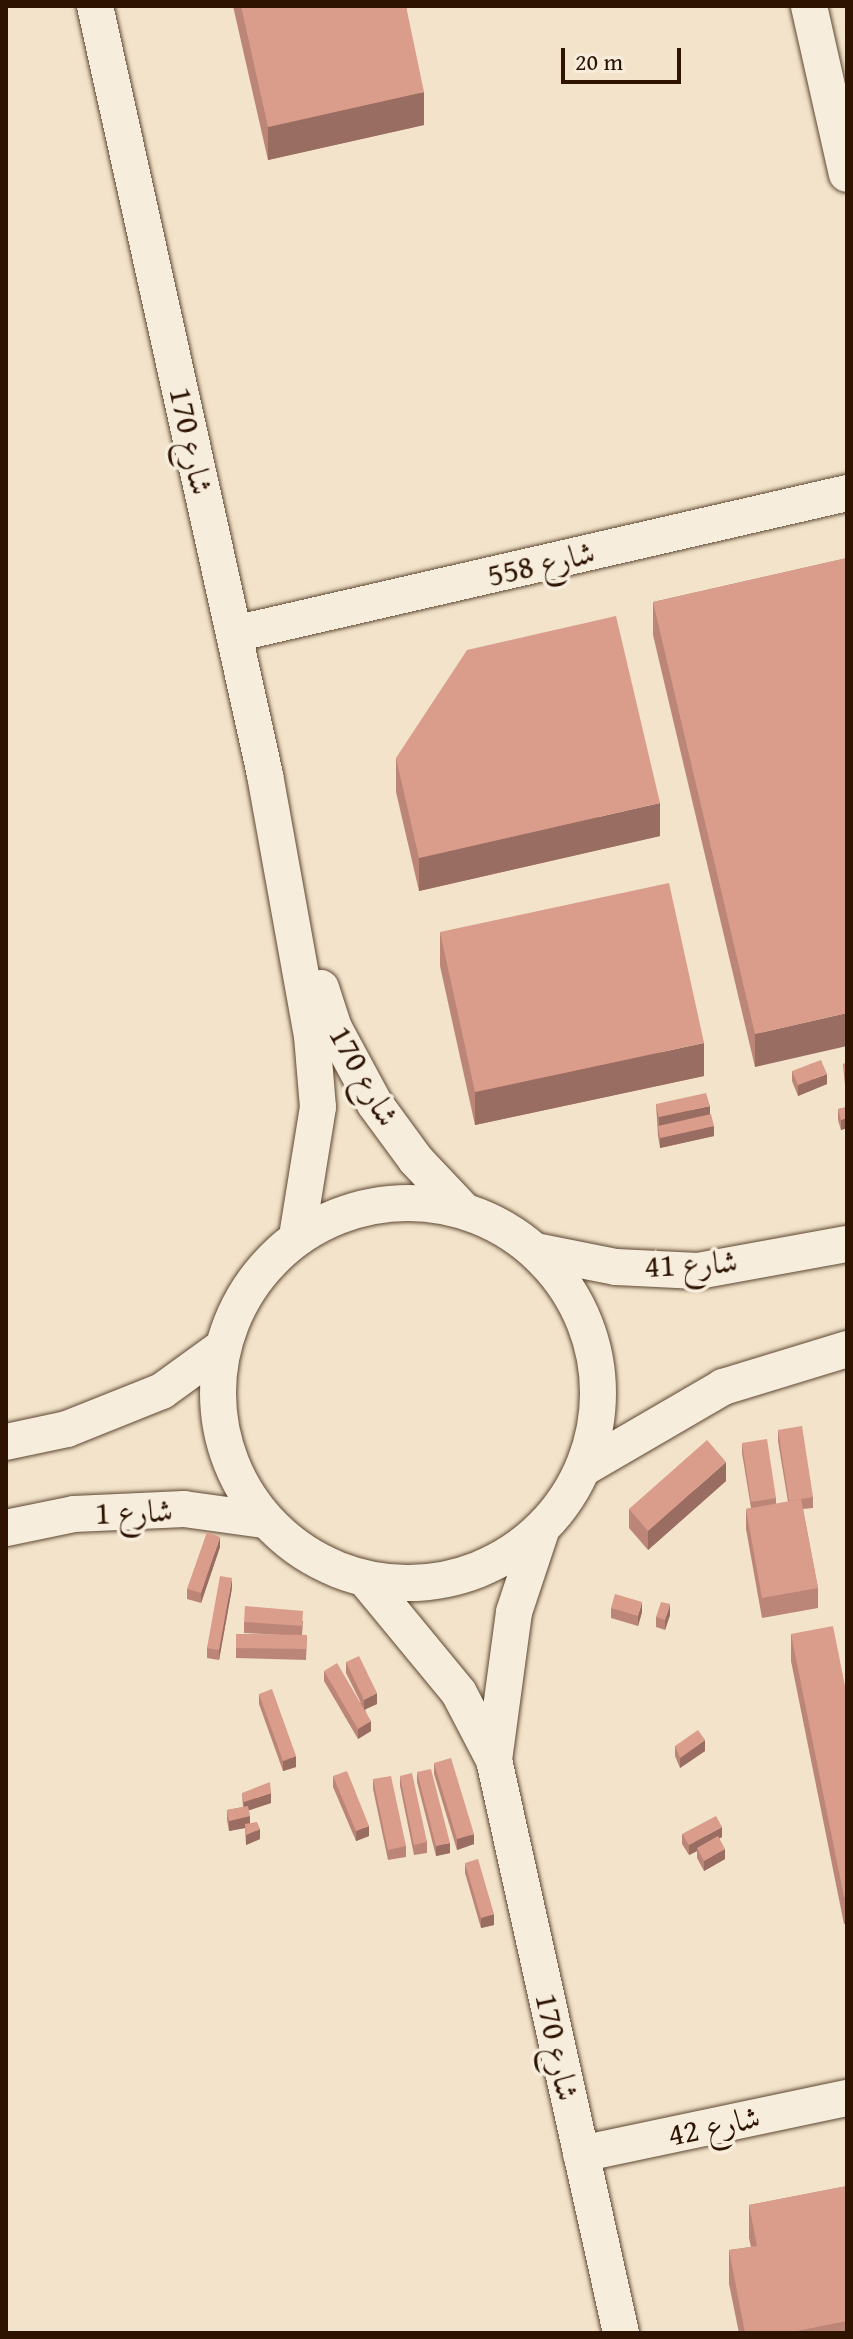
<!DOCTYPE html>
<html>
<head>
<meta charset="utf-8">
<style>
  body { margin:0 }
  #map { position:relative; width:853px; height:2339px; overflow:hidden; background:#f2e3ca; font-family:"Gentium Book Plus",Amiri,serif }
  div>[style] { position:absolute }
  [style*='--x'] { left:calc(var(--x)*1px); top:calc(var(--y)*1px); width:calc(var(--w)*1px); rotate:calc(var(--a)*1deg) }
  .roads { filter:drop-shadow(0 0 2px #5e4732) drop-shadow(0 0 2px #5e4732) }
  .minor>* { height:36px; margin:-18px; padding:0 18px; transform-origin:18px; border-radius:18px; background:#f7eddd }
  .minor>.ring { margin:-18px; padding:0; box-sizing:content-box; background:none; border:36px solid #f7eddd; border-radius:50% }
  .wall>* { inset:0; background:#bb8678 }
  .shaded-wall>* { inset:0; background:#996d61 }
  .building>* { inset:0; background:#da9c8b }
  span { translate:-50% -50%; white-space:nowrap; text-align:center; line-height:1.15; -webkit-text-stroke:7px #f7eddd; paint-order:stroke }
  .street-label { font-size:32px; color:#2d1300 }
  .frame { position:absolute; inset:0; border:8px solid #2d1300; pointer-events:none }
  .scale { position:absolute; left:561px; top:48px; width:120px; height:36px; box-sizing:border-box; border:4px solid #2d1300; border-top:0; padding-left:10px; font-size:24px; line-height:28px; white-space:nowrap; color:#2d1300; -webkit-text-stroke:6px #f7eddd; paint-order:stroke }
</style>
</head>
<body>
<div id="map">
  <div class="roads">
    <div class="minor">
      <div style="--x:95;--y:6;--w:788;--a:77.53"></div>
      <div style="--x:265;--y:775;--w:265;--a:79.8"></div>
      <div style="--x:312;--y:1036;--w:71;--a:85.2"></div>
      <div style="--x:318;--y:1107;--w:131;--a:99.2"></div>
      <div style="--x:809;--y:6;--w:172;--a:77.3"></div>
      <div style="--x:234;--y:634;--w:629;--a:-12.95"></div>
      <div style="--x:321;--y:988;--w:42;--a:72"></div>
      <div style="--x:334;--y:1028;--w:86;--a:61.7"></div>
      <div style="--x:375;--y:1104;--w:69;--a:53.8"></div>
      <div style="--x:416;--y:1160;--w:70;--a:46.7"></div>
      <div class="ring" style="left:218px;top:1203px;width:344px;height:344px"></div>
      <div style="--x:535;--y:1251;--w:83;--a:11.2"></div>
      <div style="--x:616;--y:1267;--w:82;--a:2.8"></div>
      <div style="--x:698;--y:1271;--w:151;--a:-10.3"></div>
      <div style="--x:6;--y:1442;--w:62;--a:-12"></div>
      <div style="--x:67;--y:1429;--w:102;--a:-21.8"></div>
      <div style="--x:162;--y:1391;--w:72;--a:-35.9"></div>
      <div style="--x:584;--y:1468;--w:161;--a:-30.2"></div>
      <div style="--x:723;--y:1387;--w:130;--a:-17"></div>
      <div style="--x:6;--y:1528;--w:69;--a:-11.6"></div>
      <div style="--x:74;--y:1514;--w:110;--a:-2.6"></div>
      <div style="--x:184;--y:1509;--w:80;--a:7.9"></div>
      <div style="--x:366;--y:1580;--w:146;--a:50.5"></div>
      <div style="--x:459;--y:1693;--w:76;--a:62.4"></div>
      <div style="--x:494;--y:1760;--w:587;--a:77.5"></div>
      <div style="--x:494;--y:1760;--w:149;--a:-82.3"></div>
      <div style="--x:514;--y:1612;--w:85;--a:-71.6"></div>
      <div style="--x:581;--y:2154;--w:272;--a:-11.9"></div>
    </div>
  </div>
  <div class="wall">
    <div style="clip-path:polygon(233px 6px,407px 6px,406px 6px,424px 125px,268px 160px)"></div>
    <div style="clip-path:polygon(847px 558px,755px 1067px,653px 635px,653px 602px)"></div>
    <div style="clip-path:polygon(396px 758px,660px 836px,419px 891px,396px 792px)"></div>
    <div style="clip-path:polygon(440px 932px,704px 1076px,475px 1125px,440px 966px)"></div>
    <div style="clip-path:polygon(847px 1063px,847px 1085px,845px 1085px,843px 1064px)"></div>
    <div style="clip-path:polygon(792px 1071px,827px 1084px,798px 1096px,792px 1081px)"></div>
    <div style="clip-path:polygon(656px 1104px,710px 1114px,714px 1136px,660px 1148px,658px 1136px)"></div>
    <div style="clip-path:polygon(847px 1107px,847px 1128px,841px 1130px,838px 1120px,838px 1109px)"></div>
    <div style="clip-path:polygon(778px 1430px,813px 1497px,813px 1508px,803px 1509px,818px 1588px,818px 1608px,762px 1618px,746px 1529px,746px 1509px,751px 1508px,742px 1453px,742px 1443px,776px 1498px,776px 1504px,788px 1502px,778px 1441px)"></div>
    <div style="clip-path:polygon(726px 1481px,648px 1550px,629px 1528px,629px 1509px)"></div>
    <div style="clip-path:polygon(220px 1547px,201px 1603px,187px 1599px,187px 1589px)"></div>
    <div style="clip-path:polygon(232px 1588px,219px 1660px,207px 1658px,207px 1648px)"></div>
    <div style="clip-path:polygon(611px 1608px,642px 1612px,638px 1626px,611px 1618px)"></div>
    <div style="clip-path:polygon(670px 1615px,665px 1630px,656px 1627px,656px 1617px)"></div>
    <div style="clip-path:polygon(303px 1621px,302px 1635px,307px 1635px,306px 1660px,236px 1658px,236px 1634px,283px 1635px,244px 1633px,244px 1622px)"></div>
    <div style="clip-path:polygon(791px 1634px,847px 1696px,847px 1924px,844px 1924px,791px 1661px)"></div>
    <div style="clip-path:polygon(346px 1662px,377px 1704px,365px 1709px,371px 1731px,358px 1739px,324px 1681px,324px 1671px,361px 1703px,346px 1673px)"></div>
    <div style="clip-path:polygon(259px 1694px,296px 1767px,283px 1771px,259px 1704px)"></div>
    <div style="clip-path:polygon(675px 1746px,705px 1751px,680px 1768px,675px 1756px)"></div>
    <div style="clip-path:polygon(434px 1763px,474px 1844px,457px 1850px,434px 1774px)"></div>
    <div style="clip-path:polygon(417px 1772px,450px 1853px,436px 1856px,417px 1782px)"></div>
    <div style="clip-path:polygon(333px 1776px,369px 1836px,356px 1841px,333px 1787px)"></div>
    <div style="clip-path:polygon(400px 1776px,427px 1842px,427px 1853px,414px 1855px,400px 1786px)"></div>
    <div style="clip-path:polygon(373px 1779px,406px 1846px,406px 1857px,388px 1860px,373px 1789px)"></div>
    <div style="clip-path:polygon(242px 1793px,271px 1803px,249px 1810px,250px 1823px,260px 1839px,246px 1845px,245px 1828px,229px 1831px,227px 1820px,227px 1810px,243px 1807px)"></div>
    <div style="clip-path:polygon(682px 1834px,722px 1837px,719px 1838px,725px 1859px,704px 1871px,697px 1858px,697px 1851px,689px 1855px,682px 1844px)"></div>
    <div style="clip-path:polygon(465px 1863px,494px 1925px,481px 1928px,465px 1873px)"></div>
    <div style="clip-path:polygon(847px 2186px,847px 2333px,739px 2333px,729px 2284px,729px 2250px,751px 2247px,749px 2238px,749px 2205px)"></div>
  </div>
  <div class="shaded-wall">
    <div style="clip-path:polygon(424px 92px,424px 125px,268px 160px,268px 127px)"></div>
    <div style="clip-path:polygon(660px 803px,660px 836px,419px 891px,419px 858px)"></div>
    <div style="clip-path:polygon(847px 1013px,847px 1046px,755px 1067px,755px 1034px)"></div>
    <div style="clip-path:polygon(704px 1043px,704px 1076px,475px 1125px,475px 1092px)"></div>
    <div style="clip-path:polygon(827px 1074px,827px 1084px,798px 1096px,798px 1085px)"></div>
    <div style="clip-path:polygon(710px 1106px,710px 1116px,659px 1127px,659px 1117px)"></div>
    <div style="clip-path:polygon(847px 1118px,847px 1128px,841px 1130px,841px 1120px)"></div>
    <div style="clip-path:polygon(714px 1126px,714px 1136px,660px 1148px,660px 1138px)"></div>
    <div style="clip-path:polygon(726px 1462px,726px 1481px,648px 1550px,648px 1531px)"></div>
    <div style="clip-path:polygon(220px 1537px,220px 1547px,201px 1603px,201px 1593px)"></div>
    <div style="clip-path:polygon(232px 1578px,232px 1588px,219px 1660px,219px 1650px)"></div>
    <div style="clip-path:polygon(642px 1602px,642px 1612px,638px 1626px,638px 1616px)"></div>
    <div style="clip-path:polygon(670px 1604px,670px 1615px,665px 1630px,665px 1620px)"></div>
    <div style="clip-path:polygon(377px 1693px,377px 1704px,364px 1710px,364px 1700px)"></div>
    <div style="clip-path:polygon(371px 1721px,371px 1731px,358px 1739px,358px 1729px)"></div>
    <div style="clip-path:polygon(705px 1740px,705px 1751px,680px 1768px,680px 1758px)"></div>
    <div style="clip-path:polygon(296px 1756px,296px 1767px,283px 1771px,283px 1761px)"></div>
    <div style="clip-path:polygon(271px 1793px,271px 1803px,244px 1812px,244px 1802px)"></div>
    <div style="clip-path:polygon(250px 1816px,250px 1827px,245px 1824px,245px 1828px,229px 1831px,229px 1821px)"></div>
    <div style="clip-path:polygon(369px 1826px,369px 1836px,356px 1841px,356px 1831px)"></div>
    <div style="clip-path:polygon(722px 1827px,722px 1837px,698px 1850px,697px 1848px,697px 1851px,689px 1855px,689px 1845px)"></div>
    <div style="clip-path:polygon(260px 1829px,260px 1839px,246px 1845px,246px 1835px)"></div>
    <div style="clip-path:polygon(474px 1834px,474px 1844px,457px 1850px,457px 1839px)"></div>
    <div style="clip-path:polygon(450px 1843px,450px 1853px,436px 1856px,436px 1846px)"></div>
    <div style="clip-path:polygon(725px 1849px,725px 1859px,704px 1871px,704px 1861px)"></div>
    <div style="clip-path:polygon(494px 1914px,494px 1925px,481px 1928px,481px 1918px)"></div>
  </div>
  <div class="building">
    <div style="clip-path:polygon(241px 6px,406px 6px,424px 92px,268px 127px)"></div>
    <div style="clip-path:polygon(847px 558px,847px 1013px,755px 1034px,653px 602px)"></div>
    <div style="clip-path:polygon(616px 616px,660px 803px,419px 858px,396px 758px,467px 650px)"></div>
    <div style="clip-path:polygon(669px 883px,704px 1043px,475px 1092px,440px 932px)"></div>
    <div style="clip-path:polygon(821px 1060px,827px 1074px,798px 1085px,792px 1071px)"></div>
    <div style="clip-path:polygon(847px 1063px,847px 1075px,845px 1075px,843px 1064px)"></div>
    <div style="clip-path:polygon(706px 1093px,710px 1106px,659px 1117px,656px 1104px)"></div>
    <div style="clip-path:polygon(847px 1107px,847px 1118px,841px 1120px,838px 1109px)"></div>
    <div style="clip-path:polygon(711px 1114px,714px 1126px,660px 1138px,658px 1126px)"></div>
    <div style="clip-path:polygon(802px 1426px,813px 1497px,789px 1501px,778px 1430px)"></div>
    <div style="clip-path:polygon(767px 1439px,776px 1498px,751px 1502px,742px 1443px)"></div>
    <div style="clip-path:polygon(707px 1440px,726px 1462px,648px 1531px,629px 1509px)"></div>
    <div style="clip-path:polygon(801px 1499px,818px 1588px,762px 1598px,746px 1509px)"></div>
    <div style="clip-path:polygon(207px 1532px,220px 1537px,201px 1593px,187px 1589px)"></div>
    <div style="clip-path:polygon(220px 1576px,232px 1578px,219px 1650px,207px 1648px)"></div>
    <div style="clip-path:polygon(615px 1594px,642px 1602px,638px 1616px,611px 1608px)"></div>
    <div style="clip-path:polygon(661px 1602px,670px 1604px,665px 1620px,656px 1617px)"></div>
    <div style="clip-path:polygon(245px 1606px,303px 1611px,302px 1626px,244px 1622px)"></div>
    <div style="clip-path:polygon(833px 1626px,847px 1696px,847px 1897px,844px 1897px,791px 1634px)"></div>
    <div style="clip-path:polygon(236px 1634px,307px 1635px,306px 1649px,236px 1648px)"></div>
    <div style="clip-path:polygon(359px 1656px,377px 1693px,364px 1700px,346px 1662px)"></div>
    <div style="clip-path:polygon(337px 1663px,371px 1721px,358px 1729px,324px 1671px)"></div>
    <div style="clip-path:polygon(272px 1689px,296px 1756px,283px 1761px,259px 1694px)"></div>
    <div style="clip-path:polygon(698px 1730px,705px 1740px,680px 1758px,675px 1746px)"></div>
    <div style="clip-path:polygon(451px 1758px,474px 1834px,457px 1839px,434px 1763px)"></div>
    <div style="clip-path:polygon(431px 1769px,450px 1843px,436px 1846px,417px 1772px)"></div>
    <div style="clip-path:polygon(347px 1771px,369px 1826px,356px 1831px,333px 1776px)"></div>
    <div style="clip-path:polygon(412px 1773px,427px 1842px,414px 1845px,400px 1776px)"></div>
    <div style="clip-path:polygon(391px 1776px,406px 1846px,388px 1850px,373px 1779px)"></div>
    <div style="clip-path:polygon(270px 1782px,271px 1793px,244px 1802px,242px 1793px)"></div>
    <div style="clip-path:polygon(248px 1806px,250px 1816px,229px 1821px,227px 1810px)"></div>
    <div style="clip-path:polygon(716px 1816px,722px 1827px,689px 1845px,682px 1834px)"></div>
    <div style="clip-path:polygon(257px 1822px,260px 1829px,246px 1835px,245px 1824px)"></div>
    <div style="clip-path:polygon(718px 1836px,725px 1849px,704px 1861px,697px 1848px)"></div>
    <div style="clip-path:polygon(478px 1859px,494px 1914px,481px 1918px,465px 1863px)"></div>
    <div style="clip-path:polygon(847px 2186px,847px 2321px,787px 2333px,745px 2333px,729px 2250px,757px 2246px,749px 2205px)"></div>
  </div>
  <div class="street-label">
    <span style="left:191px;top:441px;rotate:78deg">شارع 170</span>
    <span style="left:541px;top:564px;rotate:-13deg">شارع 558</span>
    <span style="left:364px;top:1076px;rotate:61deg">شارع 170</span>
    <span style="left:691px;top:1264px;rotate:-3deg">شارع 41</span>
    <span style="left:134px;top:1512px;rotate:-2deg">شارع 1</span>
    <span style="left:557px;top:2047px;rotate:78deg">شارع 170</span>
    <span style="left:714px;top:2126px;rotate:-12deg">شارع 42</span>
  </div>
  <div class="frame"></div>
  <div class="scale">20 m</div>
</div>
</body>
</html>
